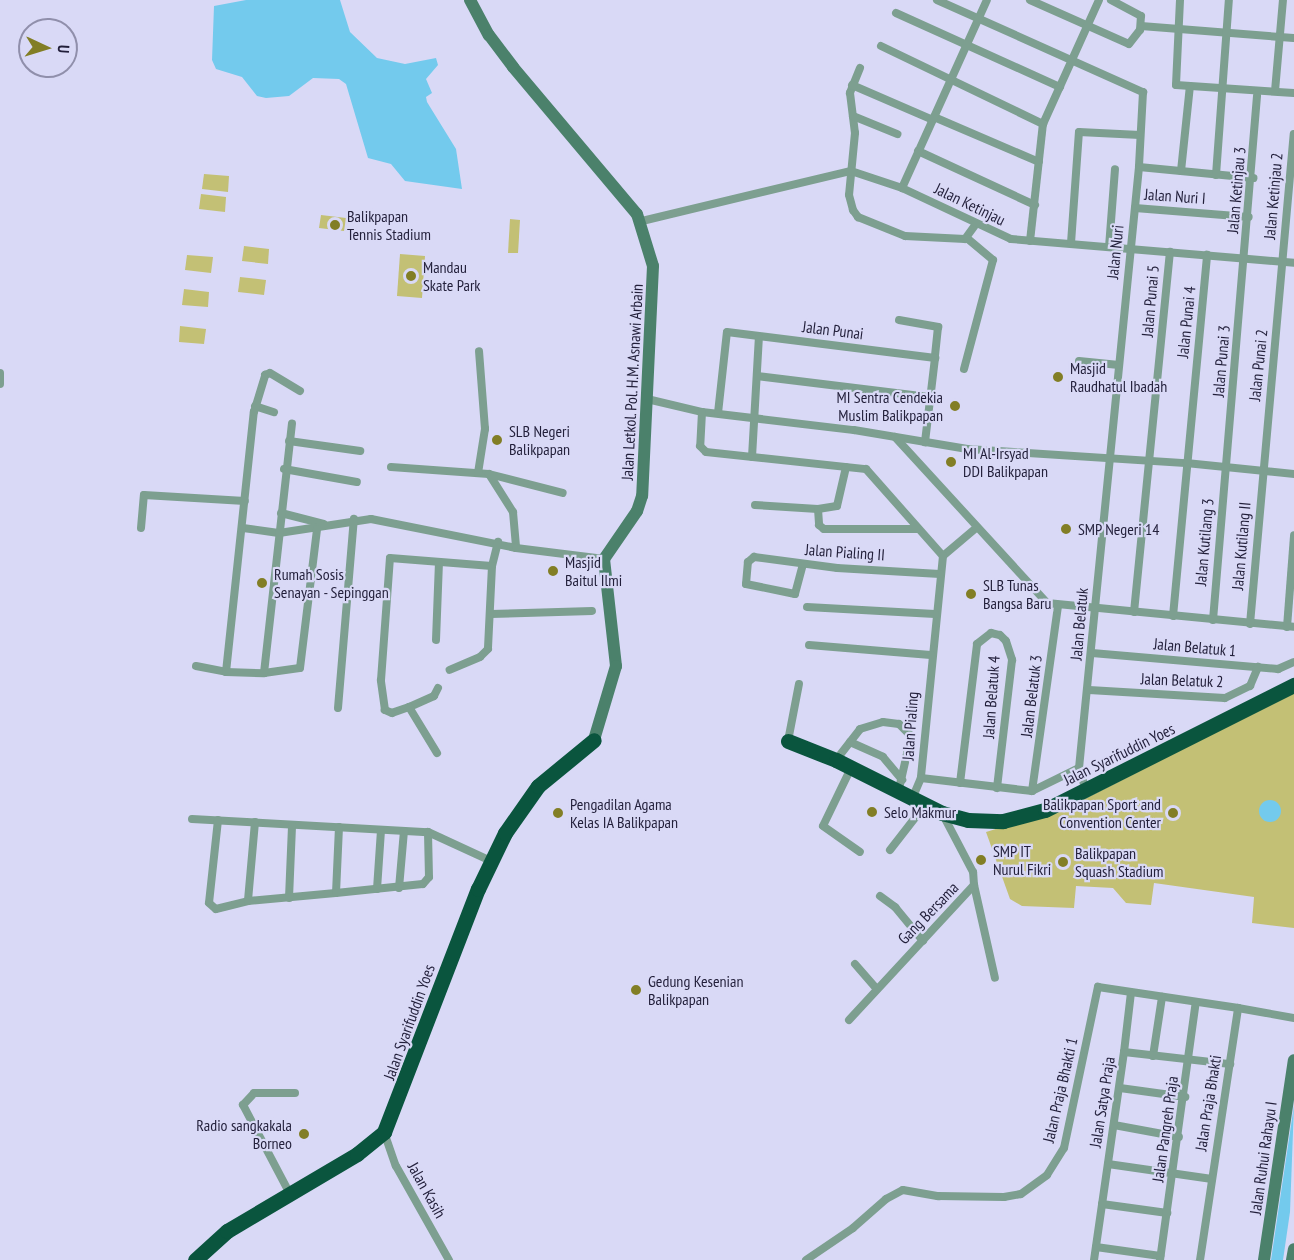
<!DOCTYPE html>
<html>
<head>
<meta charset="utf-8">
<style>
  body { margin:0 }
  #map { position:relative; width:1294px; height:1260px; overflow:hidden; background:#d9d9f6; font-family:"PT Sans Narrow",sans-serif }
  div>[style] { position:absolute }
  [style*='--x'] { left:calc(var(--x)*1px); top:calc(var(--y)*1px); width:calc(var(--w)*1px); rotate:calc(var(--a)*1deg) }
  .green>* { inset:0; background:#c3c075 }
  .water>* { inset:0; background:#73caed }
  .round { border-radius:50% }
  .street>* { height:8px; margin:-4px; padding:0 4px; transform-origin:4px; border-radius:4px; background:#7d9f90 }
  .secondary>* { height:12px; margin:-6px; padding:0 6px; transform-origin:6px; border-radius:6px; background:#4b816b }
  .highway>* { height:15px; margin:-7.5px; padding:0 7.5px; transform-origin:7.5px; border-radius:7.5px; background:#0a553e }
  .dots>* { width:16px; height:16px; translate:-50% -50%; box-sizing:border-box; border:3px solid #d9d9f6; border-radius:50% }
  span { translate:-50% -50%; white-space:nowrap; text-align:center; line-height:1.15; -webkit-text-stroke:4.5px #d9d9f6; paint-order:stroke }
  .street-label { font-size:16px; color:#221f3a }
  .poi-label { font-size:16px; color:#221f3a }
  .left { translate:0 -50%; text-align:left }
  .right { translate:-100% -50%; text-align:right }
  .north { position:absolute; left:18px; top:18px; width:60px; height:60px; box-sizing:border-box; background:#d9d9f6; border:2px solid #908fab; border-radius:50%; rotate:94deg; font-size:16px; font-weight:700; line-height:24px; text-align:center; color:#221f3a }
  .north::after { content:''; display:block; margin:auto; width:21px; height:27px; background:#827e25; clip-path:polygon(50% 0,100% 100%,50% 72%,0 100%) }
</style>
</head>
<body>
<div id="map">
  <div class="green">
    <div style="clip-path:polygon(204px 174px,229px 176px,228px 192px,202px 189px)"></div>
    <div style="clip-path:polygon(201px 194px,226px 197px,225px 212px,199px 209px)"></div>
    <div style="clip-path:polygon(321px 215px,346px 218px,344px 231px,319px 228px)"></div>
    <div style="clip-path:polygon(510px 219px,520px 220px,518px 253px,508px 253px)"></div>
    <div style="clip-path:polygon(244px 246px,269px 249px,268px 264px,242px 261px)"></div>
    <div style="clip-path:polygon(400px 254px,425px 256px,422px 298px,397px 296px)"></div>
    <div style="clip-path:polygon(187px 255px,213px 257px,211px 273px,185px 270px)"></div>
    <div style="clip-path:polygon(240px 277px,266px 280px,264px 295px,238px 292px)"></div>
    <div style="clip-path:polygon(184px 289px,209px 292px,208px 307px,182px 305px)"></div>
    <div style="clip-path:polygon(180px 326px,206px 329px,204px 344px,179px 342px)"></div>
    <div style="clip-path:polygon(1294px 692px,1294px 928px,1252px 923px,1254px 897px,1154px 883px,1151px 905px,1126px 903px,1113px 888px,1076px 886px,1074px 908px,1022px 906px,1010px 899px,986px 832px,1069px 807px)"></div>
  </div>
  <div class="water">
    <div style="clip-path:polygon(246px 0,340px 0,350px 32px,377px 58px,405px 64px,436px 58px,438px 65px,426px 79px,432px 93px,426px 97px,427px 102px,456px 149px,462px 189px,405px 181px,391px 164px,368px 158px,346px 84px,339px 79px,313px 78px,289px 96px,266px 98px,257px 96px,242px 77px,216px 69px,212px 60px,214px 6px)"></div>
    <div class="round" style="left:1259px;top:800px;width:22px;height:22px"></div>
    <div style="clip-path:polygon(1294px 1105px,1290px 1212px,1283px 1260px,1271px 1260px)"></div>
  </div>
  <div class="street">
    <div style="--x:937;--y:0;--w:226;--a:24.1"></div>
    <div style="--x:1143;--y:92;--w:75;--a:93.1"></div>
    <div style="--x:1139;--y:167;--w:604;--a:95.7"></div>
    <div style="--x:1079;--y:768;--w:24;--a:73"></div>
    <div style="--x:1030;--y:0;--w:108;--a:24"></div>
    <div style="--x:1129;--y:44;--w:18;--a:-52"></div>
    <div style="--x:1140;--y:30;--w:14;--a:-86"></div>
    <div style="--x:1141;--y:16;--w:34;--a:-152"></div>
    <div style="--x:1180;--y:0;--w:85;--a:92.7"></div>
    <div style="--x:1176;--y:85;--w:118;--a:3.9"></div>
    <div style="--x:896;--y:13;--w:180;--a:24.3"></div>
    <div style="--x:1141;--y:26;--w:153;--a:4.5"></div>
    <div style="--x:881;--y:46;--w:180;--a:25.7"></div>
    <div style="--x:860;--y:68;--w:27;--a:112"></div>
    <div style="--x:850;--y:93;--w:40;--a:82.9"></div>
    <div style="--x:855;--y:133;--w:62;--a:95.5"></div>
    <div style="--x:849;--y:195;--w:16;--a:75"></div>
    <div style="--x:853;--y:210;--w:9;--a:54"></div>
    <div style="--x:858;--y:217;--w:51;--a:22"></div>
    <div style="--x:905;--y:236;--w:60;--a:2.9"></div>
    <div style="--x:965;--y:239;--w:19;--a:-54"></div>
    <div style="--x:852;--y:85;--w:88;--a:23.4"></div>
    <div style="--x:1275;--y:91;--w:91;--a:-85"></div>
    <div style="--x:853;--y:116;--w:48;--a:22.2"></div>
    <div style="--x:934;--y:117;--w:114;--a:23.2"></div>
    <div style="--x:918;--y:151;--w:129;--a:24.8"></div>
    <div style="--x:1139;--y:167;--w:115;--a:5.5"></div>
    <div style="--x:1181;--y:171;--w:85;--a:-84"></div>
    <div style="--x:1216;--y:175;--w:175;--a:-85.8"></div>
    <div style="--x:902;--y:188;--w:206;--a:-65.7"></div>
    <div style="--x:1135;--y:208;--w:114;--a:4.5"></div>
    <div style="--x:642;--y:221;--w:215;--a:-13.5"></div>
    <div style="--x:851;--y:171;--w:54;--a:18.4"></div>
    <div style="--x:902;--y:188;--w:120;--a:25.1"></div>
    <div style="--x:1011;--y:239;--w:284;--a:4.8"></div>
    <div style="--x:1030;--y:241;--w:118;--a:-83.7"></div>
    <div style="--x:1043;--y:124;--w:136;--a:-65.7"></div>
    <div style="--x:1071;--y:243;--w:111;--a:-85.9"></div>
    <div style="--x:1079;--y:132;--w:61;--a:2.8"></div>
    <div style="--x:1109;--y:247;--w:78;--a:-85.6"></div>
    <div style="--x:899;--y:320;--w:40;--a:10"></div>
    <div style="--x:938;--y:327;--w:31;--a:96"></div>
    <div style="--x:1079;--y:361;--w:40;--a:5.7"></div>
    <div style="--x:964;--y:369;--w:113;--a:-75.1"></div>
    <div style="--x:993;--y:260;--w:34;--a:-140"></div>
    <div style="--x:0;--y:373;--w:11;--a:90"></div>
    <div style="--x:757;--y:376;--w:173;--a:7"></div>
    <div style="--x:647;--y:399;--w:57;--a:13.3"></div>
    <div style="--x:702;--y:412;--w:153;--a:6.8"></div>
    <div style="--x:854;--y:430;--w:115;--a:9.5"></div>
    <div style="--x:967;--y:449;--w:219;--a:3.7"></div>
    <div style="--x:1186;--y:463;--w:109;--a:5.8"></div>
    <div style="--x:255;--y:406;--w:20;--a:18"></div>
    <div style="--x:702;--y:412;--w:34;--a:93"></div>
    <div style="--x:700;--y:446;--w:8;--a:45"></div>
    <div style="--x:706;--y:452;--w:161;--a:6.1"></div>
    <div style="--x:866;--y:469;--w:116;--a:48.5"></div>
    <div style="--x:718;--y:413;--w:81;--a:-83.7"></div>
    <div style="--x:727;--y:332;--w:210;--a:7.1"></div>
    <div style="--x:935;--y:358;--w:85;--a:96.8"></div>
    <div style="--x:895;--y:437;--w:225;--a:47.5"></div>
    <div style="--x:1047;--y:603;--w:248;--a:5.5"></div>
    <div style="--x:289;--y:441;--w:72;--a:8"></div>
    <div style="--x:752;--y:457;--w:120;--a:-86.7"></div>
    <div style="--x:391;--y:467;--w:98;--a:4.1"></div>
    <div style="--x:489;--y:474;--w:45;--a:57.7"></div>
    <div style="--x:513;--y:512;--w:36;--a:85"></div>
    <div style="--x:284;--y:469;--w:74;--a:10.1"></div>
    <div style="--x:478;--y:473;--w:45;--a:-81"></div>
    <div style="--x:485;--y:429;--w:78;--a:-94.4"></div>
    <div style="--x:489;--y:474;--w:76;--a:14.4"></div>
    <div style="--x:755;--y:505;--w:63;--a:3.6"></div>
    <div style="--x:818;--y:509;--w:19;--a:-9"></div>
    <div style="--x:837;--y:506;--w:40;--a:-77"></div>
    <div style="--x:818;--y:509;--w:16;--a:86"></div>
    <div style="--x:819;--y:525;--w:6;--a:39"></div>
    <div style="--x:824;--y:529;--w:93;--a:0"></div>
    <div style="--x:281;--y:513;--w:44;--a:14.3"></div>
    <div style="--x:141;--y:528;--w:33;--a:-85"></div>
    <div style="--x:144;--y:495;--w:101;--a:3.4"></div>
    <div style="--x:243;--y:528;--w:36;--a:8"></div>
    <div style="--x:279;--y:533;--w:93;--a:-8.7"></div>
    <div style="--x:371;--y:519;--w:148;--a:11.3"></div>
    <div style="--x:516;--y:548;--w:89;--a:7.1"></div>
    <div style="--x:976;--y:528;--w:43;--a:139.7"></div>
    <div style="--x:943;--y:556;--w:223;--a:95.7"></div>
    <div style="--x:921;--y:778;--w:112;--a:6.7"></div>
    <div style="--x:1032;--y:791;--w:52;--a:-26.1"></div>
    <div style="--x:803;--y:564;--w:31;--a:105"></div>
    <div style="--x:795;--y:594;--w:50;--a:-168.5"></div>
    <div style="--x:746;--y:584;--w:22;--a:-85"></div>
    <div style="--x:748;--y:562;--w:8;--a:-40"></div>
    <div style="--x:754;--y:557;--w:84;--a:7.5"></div>
    <div style="--x:837;--y:568;--w:103;--a:3.3"></div>
    <div style="--x:492;--y:566;--w:25;--a:-76"></div>
    <div style="--x:807;--y:607;--w:128;--a:3.1"></div>
    <div style="--x:1134;--y:612;--w:362;--a:-84.3"></div>
    <div style="--x:491;--y:614;--w:101;--a:-1.7"></div>
    <div style="--x:1173;--y:616;--w:363;--a:-84.6"></div>
    <div style="--x:1213;--y:620;--w:526;--a:-85.2"></div>
    <div style="--x:1250;--y:624;--w:492;--a:-84.9"></div>
    <div style="--x:1287;--y:627;--w:92;--a:-85.6"></div>
    <div style="--x:436;--y:640;--w:78;--a:-87.8"></div>
    <div style="--x:809;--y:645;--w:122;--a:4.7"></div>
    <div style="--x:1092;--y:653;--w:187;--a:4.9"></div>
    <div style="--x:1278;--y:669;--w:17;--a:-24"></div>
    <div style="--x:196;--y:666;--w:31;--a:11"></div>
    <div style="--x:226;--y:672;--w:262;--a:-83.9"></div>
    <div style="--x:254;--y:412;--w:39;--a:-73"></div>
    <div style="--x:265;--y:375;--w:5;--a:-22"></div>
    <div style="--x:270;--y:373;--w:35;--a:31"></div>
    <div style="--x:226;--y:672;--w:38;--a:2"></div>
    <div style="--x:264;--y:673;--w:36;--a:-8"></div>
    <div style="--x:300;--y:668;--w:140;--a:-83"></div>
    <div style="--x:264;--y:673;--w:251;--a:-83.6"></div>
    <div style="--x:438;--y:688;--w:9;--a:117"></div>
    <div style="--x:434;--y:696;--w:27;--a:156"></div>
    <div style="--x:409;--y:707;--w:18;--a:161"></div>
    <div style="--x:392;--y:713;--w:8;--a:-157"></div>
    <div style="--x:385;--y:710;--w:30;--a:-98"></div>
    <div style="--x:381;--y:680;--w:122;--a:-85.8"></div>
    <div style="--x:390;--y:558;--w:102;--a:4.5"></div>
    <div style="--x:492;--y:566;--w:83;--a:92.8"></div>
    <div style="--x:488;--y:649;--w:11;--a:135"></div>
    <div style="--x:480;--y:657;--w:33;--a:157"></div>
    <div style="--x:1089;--y:690;--w:136;--a:3.4"></div>
    <div style="--x:1225;--y:698;--w:28;--a:-26"></div>
    <div style="--x:1250;--y:686;--w:21;--a:-67"></div>
    <div style="--x:409;--y:707;--w:54;--a:58.7"></div>
    <div style="--x:338;--y:708;--w:190;--a:-85.2"></div>
    <div style="--x:788;--y:741;--w:58;--a:-79.1"></div>
    <div style="--x:850;--y:742;--w:36;--a:24"></div>
    <div style="--x:883;--y:757;--w:30;--a:50"></div>
    <div style="--x:836;--y:760;--w:39;--a:-52"></div>
    <div style="--x:860;--y:729;--w:24;--a:-17"></div>
    <div style="--x:883;--y:722;--w:16;--a:7"></div>
    <div style="--x:899;--y:724;--w:14;--a:45"></div>
    <div style="--x:909;--y:734;--w:11;--a:90"></div>
    <div style="--x:909;--y:745;--w:49;--a:102.9"></div>
    <div style="--x:851;--y:768;--w:64;--a:115.8"></div>
    <div style="--x:823;--y:826;--w:45;--a:35.1"></div>
    <div style="--x:960;--y:783;--w:140;--a:-83"></div>
    <div style="--x:977;--y:644;--w:18;--a:-38"></div>
    <div style="--x:991;--y:633;--w:9;--a:13"></div>
    <div style="--x:1000;--y:635;--w:8;--a:45"></div>
    <div style="--x:1006;--y:641;--w:20;--a:72"></div>
    <div style="--x:1012;--y:660;--w:129;--a:96.7"></div>
    <div style="--x:1032;--y:791;--w:188;--a:-82"></div>
    <div style="--x:912;--y:799;--w:23;--a:-67"></div>
    <div style="--x:192;--y:819;--w:236;--a:3.2"></div>
    <div style="--x:428;--y:832;--w:69;--a:24.7"></div>
    <div style="--x:218;--y:820;--w:83;--a:96.2"></div>
    <div style="--x:209;--y:903;--w:9;--a:41"></div>
    <div style="--x:216;--y:909;--w:33;--a:-14"></div>
    <div style="--x:255;--y:822;--w:79;--a:95.1"></div>
    <div style="--x:248;--y:901;--w:88;--a:-5.2"></div>
    <div style="--x:339;--y:827;--w:66;--a:92.6"></div>
    <div style="--x:336;--y:893;--w:87;--a:-5.9"></div>
    <div style="--x:423;--y:884;--w:9;--a:-49"></div>
    <div style="--x:429;--y:877;--w:45;--a:-91.3"></div>
    <div style="--x:890;--y:850;--w:57;--a:-52.1"></div>
    <div style="--x:974;--y:885;--w:95;--a:77.3"></div>
    <div style="--x:399;--y:888;--w:57;--a:-85"></div>
    <div style="--x:377;--y:889;--w:59;--a:-86.1"></div>
    <div style="--x:880;--y:896;--w:19;--a:36"></div>
    <div style="--x:895;--y:907;--w:44;--a:50.5"></div>
    <div style="--x:289;--y:898;--w:73;--a:-87.6"></div>
    <div style="--x:855;--y:964;--w:33;--a:49"></div>
    <div style="--x:849;--y:1020;--w:184;--a:-47.2"></div>
    <div style="--x:974;--y:885;--w:13;--a:-94"></div>
    <div style="--x:973;--y:872;--w:67;--a:-117.7"></div>
    <div style="--x:1124;--y:1052;--w:60;--a:-83.3"></div>
    <div style="--x:1153;--y:1056;--w:60;--a:-81.3"></div>
    <div style="--x:1120;--y:1088;--w:66;--a:7.9"></div>
    <div style="--x:1114;--y:1125;--w:66;--a:10.5"></div>
    <div style="--x:384;--y:1132;--w:36;--a:71"></div>
    <div style="--x:396;--y:1166;--w:108;--a:60.6"></div>
    <div style="--x:1108;--y:1164;--w:105;--a:8.2"></div>
    <div style="--x:290;--y:1194;--w:101;--a:-117.8"></div>
    <div style="--x:243;--y:1105;--w:16;--a:-47"></div>
    <div style="--x:254;--y:1093;--w:41;--a:0"></div>
    <div style="--x:1102;--y:1204;--w:66;--a:7.9"></div>
    <div style="--x:1096;--y:1247;--w:65;--a:8"></div>
    <div style="--x:806;--y:1260;--w:57;--a:-34.2"></div>
    <div style="--x:853;--y:1228;--w:44;--a:-41.3"></div>
    <div style="--x:886;--y:1199;--w:19;--a:-28"></div>
    <div style="--x:903;--y:1190;--w:36;--a:10"></div>
    <div style="--x:938;--y:1196;--w:66;--a:0.9"></div>
    <div style="--x:1004;--y:1197;--w:17;--a:-10"></div>
    <div style="--x:1021;--y:1194;--w:32;--a:-36"></div>
    <div style="--x:1047;--y:1175;--w:32;--a:-58"></div>
    <div style="--x:1064;--y:1148;--w:165;--a:-78.1"></div>
    <div style="--x:1098;--y:987;--w:142;--a:8.5"></div>
    <div style="--x:1094;--y:1260;--w:210;--a:-81.8"></div>
    <div style="--x:1124;--y:1052;--w:107;--a:6.5"></div>
    <div style="--x:1160;--y:1260;--w:260;--a:-82.1"></div>
    <div style="--x:1200;--y:1260;--w:255;--a:-81.4"></div>
    <div style="--x:1238;--y:1008;--w:57;--a:10.1"></div>
  </div>
  <div class="secondary">
    <div style="--x:470;--y:0;--w:40;--a:62"></div>
    <div style="--x:489;--y:35;--w:40;--a:53"></div>
    <div style="--x:513;--y:67;--w:192;--a:49.9"></div>
    <div style="--x:637;--y:214;--w:54;--a:72.9"></div>
    <div style="--x:653;--y:266;--w:230;--a:92.7"></div>
    <div style="--x:642;--y:496;--w:16;--a:108"></div>
    <div style="--x:637;--y:511;--w:58;--a:124.5"></div>
    <div style="--x:604;--y:559;--w:108;--a:83.6"></div>
    <div style="--x:616;--y:666;--w:77;--a:106.6"></div>
    <div style="--x:1264;--y:1260;--w:202;--a:-81.5"></div>
    <div style="--x:1292;--y:1260;--w:11;--a:-80"></div>
  </div>
  <div class="highway">
    <div style="--x:788;--y:741;--w:52;--a:21.6"></div>
    <div style="--x:836;--y:760;--w:119;--a:26.6"></div>
    <div style="--x:942;--y:813;--w:27;--a:15"></div>
    <div style="--x:968;--y:820;--w:35;--a:2"></div>
    <div style="--x:1003;--y:821;--w:43;--a:-14.7"></div>
    <div style="--x:1045;--y:810;--w:279;--a:-26.7"></div>
    <div style="--x:195;--y:1260;--w:43;--a:-42.2"></div>
    <div style="--x:227;--y:1231;--w:151;--a:-30.6"></div>
    <div style="--x:357;--y:1154;--w:35;--a:-39"></div>
    <div style="--x:384;--y:1132;--w:261;--a:-68.9"></div>
    <div style="--x:478;--y:889;--w:62;--a:-64.3"></div>
    <div style="--x:505;--y:833;--w:57;--a:-54.9"></div>
    <div style="--x:538;--y:786;--w:72;--a:-39.4"></div>
  </div>
  <div class="dots">
    <div style="left:335px;top:225px;background:#827e25"></div>
    <div style="left:411px;top:276px;background:#827e25"></div>
    <div style="left:1058px;top:377px;background:#827e25"></div>
    <div style="left:955px;top:406px;background:#827e25"></div>
    <div style="left:497px;top:440px;background:#827e25"></div>
    <div style="left:951px;top:462px;background:#827e25"></div>
    <div style="left:1066px;top:529px;background:#827e25"></div>
    <div style="left:553px;top:571px;background:#827e25"></div>
    <div style="left:262px;top:583px;background:#827e25"></div>
    <div style="left:971px;top:594px;background:#827e25"></div>
    <div style="left:872px;top:812px;background:#827e25"></div>
    <div style="left:558px;top:813px;background:#827e25"></div>
    <div style="left:1173px;top:813px;background:#827e25"></div>
    <div style="left:981px;top:860px;background:#827e25"></div>
    <div style="left:1063px;top:862px;background:#827e25"></div>
    <div style="left:636px;top:990px;background:#827e25"></div>
    <div style="left:304px;top:1134px;background:#827e25"></div>
  </div>
  <div class="street-label">
    <span style="left:1236px;top:190px;rotate:-85deg">Jalan Ketinjau 3</span>
    <span style="left:1175px;top:196px;rotate:4deg">Jalan Nuri I</span>
    <span style="left:1273px;top:196px;rotate:-85deg">Jalan Ketinjau 2</span>
    <span style="left:970px;top:204px;rotate:26deg">Jalan Ketinjau</span>
    <span style="left:1115px;top:252px;rotate:-84deg">Jalan Nuri</span>
    <span style="left:1150px;top:301px;rotate:-85deg">Jalan Punai 5</span>
    <span style="left:1186px;top:322px;rotate:-84deg">Jalan Punai 4</span>
    <span style="left:833px;top:330px;rotate:7deg">Jalan Punai</span>
    <span style="left:1221px;top:361px;rotate:-85deg">Jalan Punai 3</span>
    <span style="left:1258px;top:365px;rotate:-84deg">Jalan Punai 2</span>
    <span style="left:632px;top:382px;rotate:-87deg">Jalan Letkol. Pol. H.M. Asnawi Arbain</span>
    <span style="left:1204px;top:542px;rotate:-85deg">Jalan Kutilang 3</span>
    <span style="left:1241px;top:546px;rotate:-85deg">Jalan Kutilang II</span>
    <span style="left:845px;top:552px;rotate:4deg">Jalan Pialing II</span>
    <span style="left:1079px;top:624px;rotate:-85deg">Jalan Belatuk</span>
    <span style="left:1195px;top:647px;rotate:5deg">Jalan Belatuk 1</span>
    <span style="left:1182px;top:680px;rotate:2deg">Jalan Belatuk 2</span>
    <span style="left:1031px;top:696px;rotate:-83deg">Jalan Belatuk 3</span>
    <span style="left:991px;top:697px;rotate:-86deg">Jalan Belatuk 4</span>
    <span style="left:910px;top:726px;rotate:-86deg">Jalan Pialing</span>
    <span style="left:1119px;top:754px;rotate:-26deg">Jalan Syarifuddin Yoes</span>
    <span style="left:928px;top:913px;rotate:-46deg">Gang Bersama</span>
    <span style="left:409px;top:1022px;rotate:-70deg">Jalan Syarifuddin Yoes</span>
    <span style="left:1060px;top:1090px;rotate:-77deg">Jalan Praja Bhakti 1</span>
    <span style="left:1102px;top:1102px;rotate:-81deg">Jalan Satya Praja</span>
    <span style="left:1208px;top:1103px;rotate:-81deg">Jalan Praja Bhakti</span>
    <span style="left:1165px;top:1129px;rotate:-82deg">Jalan Pangreh Praja</span>
    <span style="left:1263px;top:1158px;rotate:-82deg">Jalan Ruhui Rahayu I</span>
    <span style="left:427px;top:1190px;rotate:61deg">Jalan Kasih</span>
  </div>
  <div class="poi-label">
    <span class="left" style="left:347px;top:225px">Balikpapan<br>Tennis Stadium</span>
    <span class="left" style="left:423px;top:276px">Mandau<br>Skate Park</span>
    <span class="left" style="left:1070px;top:377px">Masjid<br>Raudhatul Ibadah</span>
    <span class="right" style="left:943px;top:406px">MI Sentra Cendekia<br>Muslim Balikpapan</span>
    <span class="left" style="left:509px;top:440px">SLB Negeri<br>Balikpapan</span>
    <span class="left" style="left:963px;top:462px">MI Al-Irsyad<br>DDI Balikpapan</span>
    <span class="left" style="left:1078px;top:529px">SMP Negeri 14</span>
    <span class="left" style="left:565px;top:571px">Masjid<br>Baitul Ilmi</span>
    <span class="left" style="left:274px;top:583px">Rumah Sosis<br>Senayan - Sepinggan</span>
    <span class="left" style="left:983px;top:594px">SLB Tunas<br>Bangsa Baru</span>
    <span class="left" style="left:570px;top:813px">Pengadilan Agama<br>Kelas IA Balikpapan</span>
    <span class="right" style="left:1161px;top:813px">Balikpapan Sport and<br>Convention Center</span>
    <span class="left" style="left:884px;top:812px">Selo Makmur</span>
    <span class="left" style="left:993px;top:860px">SMP IT<br>Nurul Fikri</span>
    <span class="left" style="left:1075px;top:862px">Balikpapan<br>Squash Stadium</span>
    <span class="left" style="left:648px;top:990px">Gedung Kesenian<br>Balikpapan</span>
    <span class="right" style="left:292px;top:1134px">Radio sangkakala<br>Borneo</span>
  </div>
  <div class="north">U</div>
</div>
</body>
</html>
